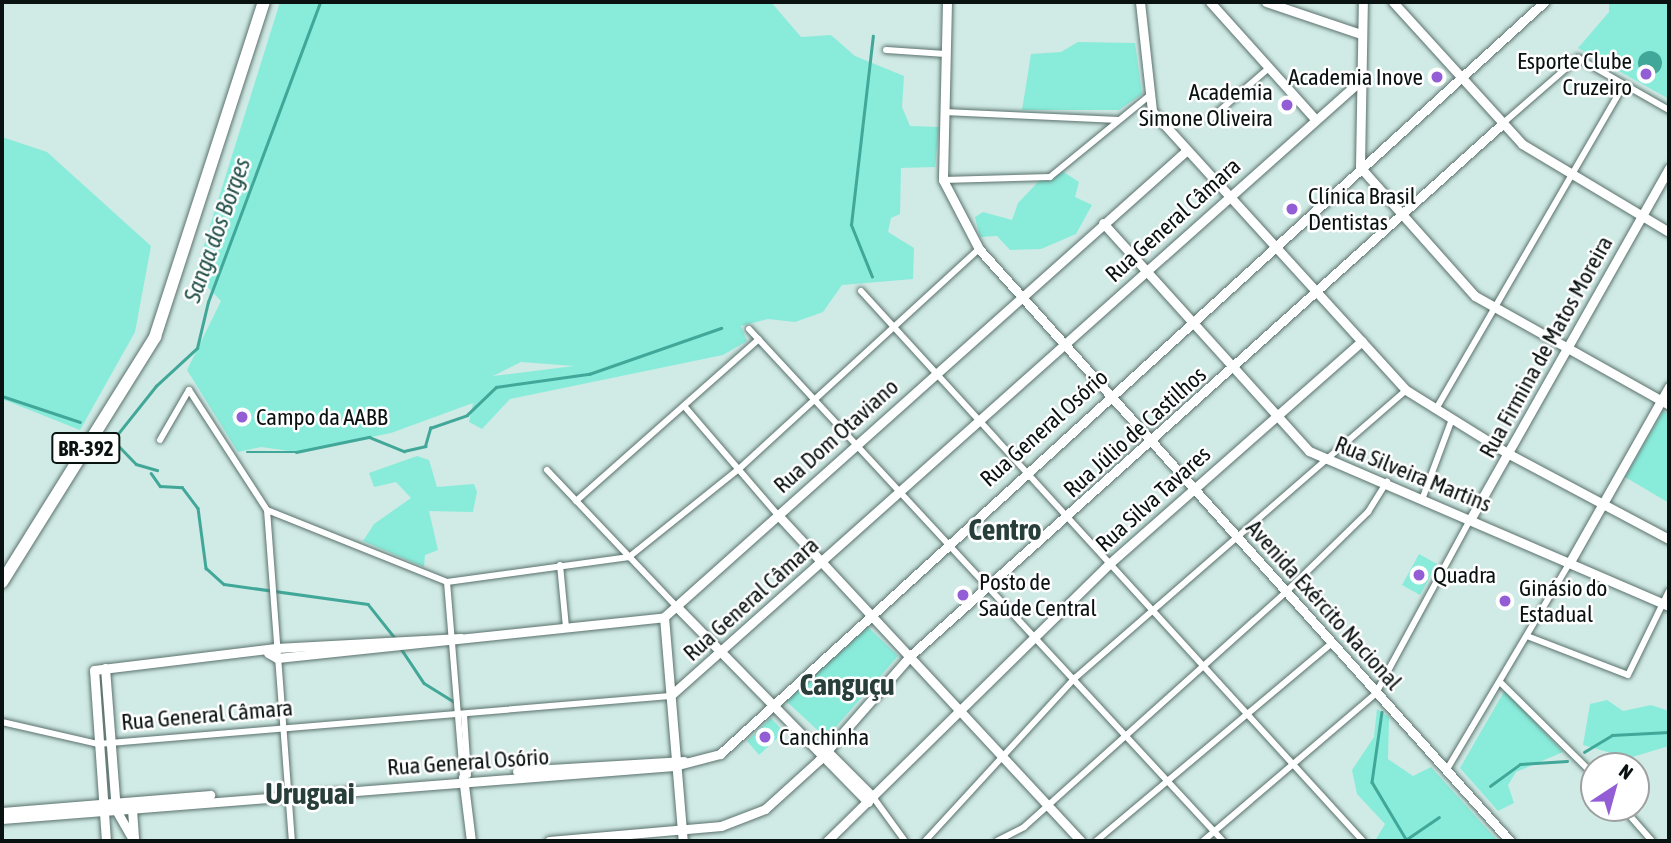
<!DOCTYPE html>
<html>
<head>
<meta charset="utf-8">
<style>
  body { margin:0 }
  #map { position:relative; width:1671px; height:843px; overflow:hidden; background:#d0eae5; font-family:"Asap Condensed",sans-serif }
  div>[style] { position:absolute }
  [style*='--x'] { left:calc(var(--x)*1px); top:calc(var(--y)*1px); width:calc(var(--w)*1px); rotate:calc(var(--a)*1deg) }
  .green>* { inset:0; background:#89ecdb }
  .water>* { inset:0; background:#41a899 }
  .round { border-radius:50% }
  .stream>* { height:2.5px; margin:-1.25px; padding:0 1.25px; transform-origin:1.25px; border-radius:1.25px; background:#41a899 }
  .roads { filter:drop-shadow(0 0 2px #5b726d) drop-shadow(0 0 2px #5b726d) }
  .street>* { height:6px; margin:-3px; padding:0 3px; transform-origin:3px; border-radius:3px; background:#fff }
  .secondary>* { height:9px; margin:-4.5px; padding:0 4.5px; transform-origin:4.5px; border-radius:4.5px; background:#fff }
  .highway>* { height:12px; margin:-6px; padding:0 6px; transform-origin:6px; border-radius:6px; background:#fff }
  .dots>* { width:19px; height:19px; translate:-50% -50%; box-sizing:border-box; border:4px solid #fff; border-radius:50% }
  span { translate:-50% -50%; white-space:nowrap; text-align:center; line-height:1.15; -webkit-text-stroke:5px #fff; paint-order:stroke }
  .shield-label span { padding:2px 5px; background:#fff; border:2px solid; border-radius:5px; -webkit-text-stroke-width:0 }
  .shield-label { font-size:21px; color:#091210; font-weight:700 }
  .poi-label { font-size:23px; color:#091210 }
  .right { translate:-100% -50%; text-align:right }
  .left { translate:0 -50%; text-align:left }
  .street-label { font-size:23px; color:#091210 }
  .water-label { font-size:24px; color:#24514a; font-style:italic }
  .district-label { font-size:30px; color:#283e3a; font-weight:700 }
  .frame { position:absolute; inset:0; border:4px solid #091210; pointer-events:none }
  .north { position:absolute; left:1580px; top:752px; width:70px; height:70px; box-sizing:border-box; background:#fff; border:2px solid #9da09f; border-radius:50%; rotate:36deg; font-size:19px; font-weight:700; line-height:28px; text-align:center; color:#091210 }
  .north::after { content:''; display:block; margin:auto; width:24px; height:32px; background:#935dd5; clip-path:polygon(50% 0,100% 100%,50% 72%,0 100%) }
</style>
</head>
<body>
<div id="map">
  <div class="green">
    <div style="clip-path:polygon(evenodd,280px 2px,771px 2px,801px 37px,831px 35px,855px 56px,904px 76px,902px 107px,910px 126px,939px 127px,935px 167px,901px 168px,900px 214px,891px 218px,888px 232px,914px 248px,913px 279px,842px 285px,823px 312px,795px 322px,768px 319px,741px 326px,747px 341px,723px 355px,510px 399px,482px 429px,469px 422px,473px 403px,391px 433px,296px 452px,261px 447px,238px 452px,187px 370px,221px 301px,195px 274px,280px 2px,521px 362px,574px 366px,493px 376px,521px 362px)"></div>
    <div style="clip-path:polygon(1609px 2px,1669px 2px,1669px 99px,1578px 48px,1609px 12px)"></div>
    <div style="clip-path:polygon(1078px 42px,1135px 43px,1142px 94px,1119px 110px,1022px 110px,1031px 54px,1061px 52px)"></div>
    <div style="clip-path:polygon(2px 137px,47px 152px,151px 246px,135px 332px,80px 430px,2px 399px)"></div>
    <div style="clip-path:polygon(1062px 171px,1079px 182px,1075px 197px,1092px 205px,1076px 234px,1041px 249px,1010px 250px,997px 236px,980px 237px,975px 217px,983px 212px,1012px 220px,1018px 203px,1039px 181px)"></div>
    <div style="clip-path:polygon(1663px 411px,1669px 415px,1669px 503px,1625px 477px)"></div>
    <div style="clip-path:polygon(417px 456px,429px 460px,437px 487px,474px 484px,477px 492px,473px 512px,429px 511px,438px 550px,425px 555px,424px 567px,363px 541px,374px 524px,411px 498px,396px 482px,374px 487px,369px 473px)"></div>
    <div style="clip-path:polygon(1419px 554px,1437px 564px,1420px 595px,1402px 585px)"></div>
    <div style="clip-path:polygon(868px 627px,898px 656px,826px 738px,786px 701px)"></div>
    <div style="clip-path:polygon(1505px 690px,1563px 752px,1516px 772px,1508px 785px,1514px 803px,1498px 811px,1460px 768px)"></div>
    <div style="clip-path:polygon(1607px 700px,1623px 711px,1651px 705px,1669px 711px,1669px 746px,1629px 758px,1583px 745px,1590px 704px)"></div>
    <div style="clip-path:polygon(1377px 709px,1389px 717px,1388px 759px,1413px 776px,1431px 767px,1498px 841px,1375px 841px,1385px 824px,1357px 794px,1352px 770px,1374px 737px)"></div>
    <div style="clip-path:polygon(771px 718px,784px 732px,759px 755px,747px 741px)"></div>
  </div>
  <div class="water">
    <div class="round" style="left:1638px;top:51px;width:24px;height:24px"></div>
  </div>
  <div class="stream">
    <div style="--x:872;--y:277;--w:56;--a:-112"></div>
    <div style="--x:851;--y:225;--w:190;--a:-83.4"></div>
    <div style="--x:2;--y:396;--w:82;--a:18.4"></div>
    <div style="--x:108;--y:438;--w:5;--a:22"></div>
    <div style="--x:113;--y:440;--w:69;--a:-51.5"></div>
    <div style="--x:156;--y:386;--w:56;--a:-42.8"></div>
    <div style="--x:197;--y:348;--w:47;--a:-76.6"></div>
    <div style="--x:208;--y:302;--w:320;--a:-69.5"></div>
    <div style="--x:113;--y:440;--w:33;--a:46"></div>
    <div style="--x:136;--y:464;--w:22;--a:16"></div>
    <div style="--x:247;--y:452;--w:49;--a:0"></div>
    <div style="--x:296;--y:452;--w:75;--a:-11.6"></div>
    <div style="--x:369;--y:437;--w:38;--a:22"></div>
    <div style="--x:404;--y:451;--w:22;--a:-13"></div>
    <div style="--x:425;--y:446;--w:19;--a:-74"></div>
    <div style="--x:430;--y:428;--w:39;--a:-19"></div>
    <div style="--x:467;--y:415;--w:40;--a:-44"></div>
    <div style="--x:496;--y:387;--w:94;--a:-8"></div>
    <div style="--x:589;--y:374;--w:140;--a:-19.2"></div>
    <div style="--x:151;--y:473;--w:16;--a:55"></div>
    <div style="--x:160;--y:486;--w:22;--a:3"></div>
    <div style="--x:182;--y:487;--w:26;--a:53"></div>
    <div style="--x:198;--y:508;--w:61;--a:82.4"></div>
    <div style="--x:206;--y:568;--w:24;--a:42"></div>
    <div style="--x:224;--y:584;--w:145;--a:7.9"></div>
    <div style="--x:368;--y:604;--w:43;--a:51.5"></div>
    <div style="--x:400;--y:647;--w:43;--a:56.3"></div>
    <div style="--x:424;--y:683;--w:36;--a:32"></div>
    <div style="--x:1382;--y:712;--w:71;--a:98.1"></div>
    <div style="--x:1372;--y:782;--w:66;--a:59.2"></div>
    <div style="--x:1584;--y:752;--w:33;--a:-31"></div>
    <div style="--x:1612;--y:735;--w:57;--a:-3"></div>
    <div style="--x:1490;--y:786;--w:37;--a:-36"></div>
    <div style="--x:1520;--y:764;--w:47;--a:-3.7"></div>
    <div style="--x:1404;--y:841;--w:42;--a:-34.4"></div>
  </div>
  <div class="roads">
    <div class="street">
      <div style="--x:886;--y:50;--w:60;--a:3.8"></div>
      <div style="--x:944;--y:112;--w:175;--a:2.6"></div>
      <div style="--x:1210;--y:119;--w:79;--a:-40.9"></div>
      <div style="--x:1502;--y:124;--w:101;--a:-41"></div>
      <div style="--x:1578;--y:58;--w:105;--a:29.7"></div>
      <div style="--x:943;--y:180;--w:107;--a:-1.6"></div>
      <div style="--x:1050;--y:177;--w:128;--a:-39.3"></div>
      <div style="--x:861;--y:291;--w:745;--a:47.61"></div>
      <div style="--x:749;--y:329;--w:698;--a:47.21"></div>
      <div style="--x:685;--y:407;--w:141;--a:49.3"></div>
      <div style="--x:1436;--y:409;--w:375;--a:-59.9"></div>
      <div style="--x:160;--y:440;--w:58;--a:-59.9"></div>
      <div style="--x:189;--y:390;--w:143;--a:57"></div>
      <div style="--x:267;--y:510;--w:194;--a:21.8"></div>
      <div style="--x:447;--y:582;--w:184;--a:-7.8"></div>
      <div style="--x:629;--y:557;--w:142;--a:-38.7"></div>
      <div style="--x:740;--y:468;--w:324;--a:-42.5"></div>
      <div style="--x:547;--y:470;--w:189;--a:46.5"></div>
      <div style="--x:1423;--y:497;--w:83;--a:-69.6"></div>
      <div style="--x:576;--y:501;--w:244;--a:-41.5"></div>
      <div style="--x:267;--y:510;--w:332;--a:85.7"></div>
      <div style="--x:560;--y:565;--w:62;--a:84.5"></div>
      <div style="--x:447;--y:582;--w:194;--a:85.3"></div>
      <div style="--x:1527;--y:636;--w:108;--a:21.1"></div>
      <div style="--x:1628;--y:675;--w:93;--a:-64"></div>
      <div style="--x:1500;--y:682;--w:132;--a:44.7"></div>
      <div style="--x:464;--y:715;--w:60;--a:86.2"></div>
      <div style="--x:2;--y:722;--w:98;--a:12.9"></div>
      <div style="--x:98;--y:744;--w:574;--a:-4.8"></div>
      <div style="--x:1446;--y:771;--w:243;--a:-59.3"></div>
      <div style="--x:873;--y:797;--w:54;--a:54"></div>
      <div style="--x:1623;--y:808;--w:44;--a:48.7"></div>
      <div style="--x:925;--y:841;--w:222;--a:-47.4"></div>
      <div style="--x:1075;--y:678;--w:439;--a:-41"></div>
      <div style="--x:997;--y:841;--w:30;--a:-27"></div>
      <div style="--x:1024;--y:827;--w:352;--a:-41.9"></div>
      <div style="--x:1286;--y:592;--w:115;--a:-44.3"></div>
      <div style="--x:1368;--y:512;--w:36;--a:-58"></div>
      <div style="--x:1096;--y:841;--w:307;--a:-40"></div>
      <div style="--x:1203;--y:841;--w:228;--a:-40.5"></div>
      <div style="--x:1376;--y:693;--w:199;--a:-61.5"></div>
    </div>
    <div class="secondary">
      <div style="--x:947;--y:2;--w:178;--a:91.3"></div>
      <div style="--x:943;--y:180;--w:78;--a:62.4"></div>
      <div style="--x:979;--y:249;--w:795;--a:48.11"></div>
      <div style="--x:1140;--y:2;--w:110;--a:83.7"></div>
      <div style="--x:1152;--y:111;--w:377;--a:47.7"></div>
      <div style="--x:1406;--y:390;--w:121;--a:31.9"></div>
      <div style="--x:1509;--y:454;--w:181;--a:28"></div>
      <div style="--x:1210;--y:2;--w:157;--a:48.1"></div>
      <div style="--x:1266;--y:2;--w:100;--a:18.6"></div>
      <div style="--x:1393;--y:2;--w:192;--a:47.7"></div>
      <div style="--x:1522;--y:144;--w:171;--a:30.9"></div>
      <div style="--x:1360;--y:167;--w:173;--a:48.3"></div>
      <div style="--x:1475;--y:296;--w:223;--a:29.3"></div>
      <div style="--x:1360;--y:167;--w:165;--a:-89"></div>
      <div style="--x:1103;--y:223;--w:307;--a:47.9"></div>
      <div style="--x:1309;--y:451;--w:392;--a:23.3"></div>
      <div style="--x:777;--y:514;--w:446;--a:47.1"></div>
      <div style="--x:1471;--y:518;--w:402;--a:-60.5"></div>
      <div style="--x:1571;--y:560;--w:199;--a:-60.5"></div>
      <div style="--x:677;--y:607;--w:273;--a:45.6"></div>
      <div style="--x:664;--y:617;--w:225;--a:85.2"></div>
      <div style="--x:268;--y:653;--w:10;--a:29"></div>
      <div style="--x:277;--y:658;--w:389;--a:-6"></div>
      <div style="--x:664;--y:617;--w:701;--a:-41.76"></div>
      <div style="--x:105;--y:668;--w:142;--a:85.6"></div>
      <div style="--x:116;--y:810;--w:36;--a:60"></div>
      <div style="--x:670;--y:696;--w:923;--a:-41.71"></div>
      <div style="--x:823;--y:747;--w:71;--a:45"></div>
      <div style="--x:517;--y:771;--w:167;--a:-3.4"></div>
      <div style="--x:463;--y:777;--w:64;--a:82.9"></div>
      <div style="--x:132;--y:809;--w:30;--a:86"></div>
      <div style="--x:2;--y:812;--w:209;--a:-4.7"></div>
      <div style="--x:2;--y:819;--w:674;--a:-4.51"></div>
      <div style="--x:674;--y:766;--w:48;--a:-14.6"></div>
      <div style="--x:720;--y:754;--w:1116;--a:-42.38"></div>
      <div style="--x:106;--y:841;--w:171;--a:-94"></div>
      <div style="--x:94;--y:670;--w:183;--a:-6.9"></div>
      <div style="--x:276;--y:648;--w:185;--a:-3.1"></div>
      <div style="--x:549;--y:841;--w:173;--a:-5"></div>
      <div style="--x:721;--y:826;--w:47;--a:-21.1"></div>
      <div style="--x:765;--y:809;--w:73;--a:-42.2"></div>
      <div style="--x:819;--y:760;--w:138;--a:-48.8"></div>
      <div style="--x:910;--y:656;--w:796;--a:-41.94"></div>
      <div style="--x:827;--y:841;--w:395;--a:-44.5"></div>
      <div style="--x:1109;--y:564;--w:337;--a:-41.4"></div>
    </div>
    <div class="highway">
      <div style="--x:2;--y:582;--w:289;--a:-58"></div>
      <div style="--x:155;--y:337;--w:352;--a:-72"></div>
    </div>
  </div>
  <div class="dots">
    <div style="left:1646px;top:74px;background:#935dd5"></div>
    <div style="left:1437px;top:77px;background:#935dd5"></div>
    <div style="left:1287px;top:105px;background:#935dd5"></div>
    <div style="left:1292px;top:209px;background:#935dd5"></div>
    <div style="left:242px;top:417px;background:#935dd5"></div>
    <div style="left:1419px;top:575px;background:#935dd5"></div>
    <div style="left:963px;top:595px;background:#935dd5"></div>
    <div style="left:1505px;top:601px;background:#935dd5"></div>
    <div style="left:765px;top:737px;background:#935dd5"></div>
  </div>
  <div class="shield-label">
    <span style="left:86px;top:448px">BR-392</span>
  </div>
  <div class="poi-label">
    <span class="right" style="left:1632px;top:74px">Esporte Clube<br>Cruzeiro</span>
    <span class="right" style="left:1423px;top:77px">Academia Inove</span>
    <span class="right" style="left:1273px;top:105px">Academia<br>Simone Oliveira</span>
    <span class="left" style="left:1308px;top:209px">Clínica Brasil<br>Dentistas</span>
    <span class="left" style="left:256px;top:417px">Campo da AABB</span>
    <span class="left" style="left:1433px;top:575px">Quadra</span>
    <span class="left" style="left:979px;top:595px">Posto de<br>Saúde Central</span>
    <span class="left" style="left:1519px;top:601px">Ginásio do<br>Estadual</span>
    <span class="left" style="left:779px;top:737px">Canchinha</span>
  </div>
  <div class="street-label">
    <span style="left:1173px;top:220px;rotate:-42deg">Rua General Câmara</span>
    <span style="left:1546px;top:347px;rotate:-61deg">Rua Firmina de Matos Moreira</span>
    <span style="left:1044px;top:428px;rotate:-42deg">Rua General Osório</span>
    <span style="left:1135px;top:432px;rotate:-42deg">Rua Júlio de Castilhos</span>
    <span style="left:836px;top:436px;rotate:-42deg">Rua Dom Otaviano</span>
    <span style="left:1413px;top:474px;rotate:22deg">Rua Silveira Martins</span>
    <span style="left:1153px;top:499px;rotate:-42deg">Rua Silva Tavares</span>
    <span style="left:751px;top:599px;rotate:-42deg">Rua General Câmara</span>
    <span style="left:1324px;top:605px;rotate:48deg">Avenida Exército Nacional</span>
    <span style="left:207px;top:715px;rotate:-5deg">Rua General Câmara</span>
    <span style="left:468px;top:762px;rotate:-4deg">Rua General Osório</span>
  </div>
  <div class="water-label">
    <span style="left:217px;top:230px;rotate:-70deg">Sanga dos Borges</span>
  </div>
  <div class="district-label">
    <span style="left:1005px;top:529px">Centro</span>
    <span style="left:847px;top:684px">Canguçu</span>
    <span style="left:310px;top:793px">Uruguai</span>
  </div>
  <div class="frame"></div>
  <div class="north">N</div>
</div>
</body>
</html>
